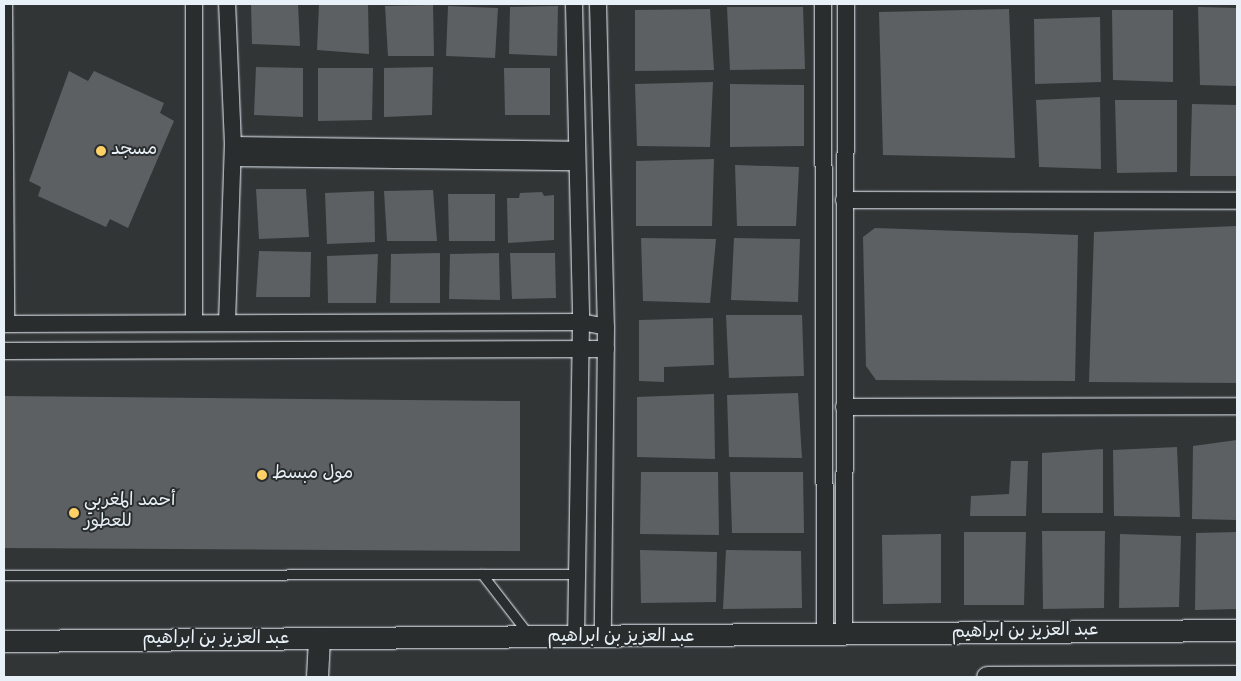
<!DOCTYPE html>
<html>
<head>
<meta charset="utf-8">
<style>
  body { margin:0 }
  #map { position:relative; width:1241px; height:681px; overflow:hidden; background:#323536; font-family:"Gochi Hand","Playpen Sans Arabic",sans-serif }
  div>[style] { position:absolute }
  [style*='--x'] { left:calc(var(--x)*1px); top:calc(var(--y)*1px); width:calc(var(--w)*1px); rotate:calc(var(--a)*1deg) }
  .building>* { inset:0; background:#5c6063 }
  .roads { filter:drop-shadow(0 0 1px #e8f1f8) drop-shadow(0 0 1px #e8f1f8) }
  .service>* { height:9px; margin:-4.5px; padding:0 4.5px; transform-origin:4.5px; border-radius:4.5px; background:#2a2d2e }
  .minor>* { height:16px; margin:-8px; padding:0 8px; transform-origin:8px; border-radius:8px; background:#2a2d2e }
  .tertiary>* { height:21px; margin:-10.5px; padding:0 10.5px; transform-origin:10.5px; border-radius:10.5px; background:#2a2d2e }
  .dots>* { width:14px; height:14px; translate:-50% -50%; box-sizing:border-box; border:2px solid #2a2d2e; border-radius:50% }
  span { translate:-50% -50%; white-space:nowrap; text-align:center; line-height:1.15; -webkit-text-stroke:4px #2a2d2e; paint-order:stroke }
  .poi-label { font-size:18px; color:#e8f1f8 }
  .left { translate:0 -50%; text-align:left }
  .street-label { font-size:18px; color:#e8f1f8 }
  .frame { position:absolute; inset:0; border:5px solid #e8f1f8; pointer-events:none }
</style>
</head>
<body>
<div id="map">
  <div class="building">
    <div style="clip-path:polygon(251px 4px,298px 4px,300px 46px,252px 44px)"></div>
    <div style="clip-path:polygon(319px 4px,368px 4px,369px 54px,317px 50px)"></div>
    <div style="clip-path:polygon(433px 5px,434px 56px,388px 56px,385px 6px)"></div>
    <div style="clip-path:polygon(448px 6px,498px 8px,495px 58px,446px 56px)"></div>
    <div style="clip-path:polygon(558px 6px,557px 56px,509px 54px,510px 7px)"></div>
    <div style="clip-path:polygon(727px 7px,803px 7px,805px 69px,730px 70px)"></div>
    <div style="clip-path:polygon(1198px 7px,1237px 8px,1237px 86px,1200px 85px)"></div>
    <div style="clip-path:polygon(710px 9px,714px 70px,635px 71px,635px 10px)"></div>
    <div style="clip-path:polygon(1009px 9px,1015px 158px,883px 155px,879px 12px)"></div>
    <div style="clip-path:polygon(1112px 10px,1173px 10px,1173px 82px,1113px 80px)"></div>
    <div style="clip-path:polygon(1100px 17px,1101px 82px,1035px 84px,1034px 19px)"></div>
    <div style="clip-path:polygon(256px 67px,303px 68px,303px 117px,254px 115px)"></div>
    <div style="clip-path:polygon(433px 67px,432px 115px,384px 117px,384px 68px)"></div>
    <div style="clip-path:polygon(318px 68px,373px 68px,372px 120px,318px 121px)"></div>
    <div style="clip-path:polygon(504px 68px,550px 68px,550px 115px,505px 115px)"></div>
    <div style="clip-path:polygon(69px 71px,88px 81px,94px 71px,164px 103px,160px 113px,174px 121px,128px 228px,110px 219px,106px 227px,38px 196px,41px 187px,29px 181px)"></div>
    <div style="clip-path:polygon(713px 82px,710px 147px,637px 146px,635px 84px)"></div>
    <div style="clip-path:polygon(730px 84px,804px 85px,804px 146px,730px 147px)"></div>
    <div style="clip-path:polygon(1100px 97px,1101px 169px,1039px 167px,1036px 100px)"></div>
    <div style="clip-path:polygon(1115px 100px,1177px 100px,1177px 172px,1117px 173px)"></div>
    <div style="clip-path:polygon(1192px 104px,1237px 105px,1237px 176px,1190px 176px)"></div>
    <div style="clip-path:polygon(714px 159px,712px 226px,636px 226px,636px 161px)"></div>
    <div style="clip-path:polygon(735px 165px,799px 167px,796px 226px,737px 226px)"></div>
    <div style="clip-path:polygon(256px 189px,306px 189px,309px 237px,259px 239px)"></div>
    <div style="clip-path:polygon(433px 190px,437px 241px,387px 241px,384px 191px)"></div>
    <div style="clip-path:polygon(374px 191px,375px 242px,327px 244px,325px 193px)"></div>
    <div style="clip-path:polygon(542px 192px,544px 196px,554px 195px,554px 240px,508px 243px,507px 198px,519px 198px,520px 193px)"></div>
    <div style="clip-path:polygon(448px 194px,495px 194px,495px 241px,449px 241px)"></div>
    <div style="clip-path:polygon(1237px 226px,1237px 383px,1089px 382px,1094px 232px)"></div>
    <div style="clip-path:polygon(875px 228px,1078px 235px,1075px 381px,876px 380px,866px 366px,863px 237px)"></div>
    <div style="clip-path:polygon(641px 238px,716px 239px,710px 303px,643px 301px)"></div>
    <div style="clip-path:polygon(734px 238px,800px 239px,798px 302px,731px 300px)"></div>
    <div style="clip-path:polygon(259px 251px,311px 252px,310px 297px,256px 297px)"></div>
    <div style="clip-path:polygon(440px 253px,440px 303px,390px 303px,391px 254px)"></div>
    <div style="clip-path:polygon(499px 253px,500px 300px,449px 299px,450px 254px)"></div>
    <div style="clip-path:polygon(510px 253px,555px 253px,556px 298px,512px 299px)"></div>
    <div style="clip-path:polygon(378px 254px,376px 303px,328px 303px,327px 256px)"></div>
    <div style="clip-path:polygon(726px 315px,802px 315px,804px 376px,729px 378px)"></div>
    <div style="clip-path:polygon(713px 318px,714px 365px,664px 367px,664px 382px,639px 381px,639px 320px)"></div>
    <div style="clip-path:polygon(798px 393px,802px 458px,729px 457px,727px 395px)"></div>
    <div style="clip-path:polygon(714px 394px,715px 459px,637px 457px,637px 397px)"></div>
    <div style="clip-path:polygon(4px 396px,520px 401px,520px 551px,4px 548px)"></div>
    <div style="clip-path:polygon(1237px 440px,1237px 520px,1192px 519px,1193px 446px)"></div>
    <div style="clip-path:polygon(1177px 447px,1180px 517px,1114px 516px,1113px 450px)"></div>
    <div style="clip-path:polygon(1103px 449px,1103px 513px,1042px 513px,1042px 453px)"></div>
    <div style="clip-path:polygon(1011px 461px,1028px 461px,1026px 516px,970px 516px,971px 496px,1009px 494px)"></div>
    <div style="clip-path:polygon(641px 472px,718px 472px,719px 535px,640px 534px)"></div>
    <div style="clip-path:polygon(730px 472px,803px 472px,804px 533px,732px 533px)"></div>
    <div style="clip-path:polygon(1042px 531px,1105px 531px,1104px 608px,1043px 609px)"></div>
    <div style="clip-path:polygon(964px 532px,1026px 532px,1024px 605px,964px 605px)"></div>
    <div style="clip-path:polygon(1237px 532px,1237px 609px,1195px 610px,1196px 533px)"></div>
    <div style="clip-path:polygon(941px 534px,941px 603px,883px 604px,882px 535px)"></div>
    <div style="clip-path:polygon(1120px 534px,1181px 536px,1179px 607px,1119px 608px)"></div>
    <div style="clip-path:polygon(640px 550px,717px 552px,716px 602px,641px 603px)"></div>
    <div style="clip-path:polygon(726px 550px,801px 551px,802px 608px,723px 609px)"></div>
  </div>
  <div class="roads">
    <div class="service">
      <div style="--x:482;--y:574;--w:77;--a:52.4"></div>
      <div style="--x:4;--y:575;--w:572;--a:-0.1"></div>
    </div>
    <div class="minor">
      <div style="--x:4;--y:4;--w:320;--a:89.6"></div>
      <div style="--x:574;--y:4;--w:318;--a:88.7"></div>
      <div style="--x:581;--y:322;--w:316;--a:90.9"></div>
      <div style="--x:598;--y:4;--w:323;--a:88.6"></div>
      <div style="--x:606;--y:327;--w:312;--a:90.6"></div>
      <div style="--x:823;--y:4;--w:633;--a:89.82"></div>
      <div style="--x:233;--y:145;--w:344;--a:0.8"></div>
      <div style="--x:233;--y:158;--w:344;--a:0.7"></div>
      <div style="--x:844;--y:200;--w:393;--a:0.1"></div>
      <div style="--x:194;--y:323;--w:319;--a:-90"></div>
      <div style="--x:227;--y:323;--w:178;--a:-88.1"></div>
      <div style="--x:233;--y:145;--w:141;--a:-92.4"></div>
      <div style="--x:4;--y:324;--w:577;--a:-0.2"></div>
      <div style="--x:581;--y:322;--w:25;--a:11"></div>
      <div style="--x:4;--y:351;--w:602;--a:-0.19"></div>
      <div style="--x:844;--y:407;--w:393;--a:-0.1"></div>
      <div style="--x:844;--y:636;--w:632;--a:-89.82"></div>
    </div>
    <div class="tertiary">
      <div style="--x:4;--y:641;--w:1233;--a:-0.51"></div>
      <div style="--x:317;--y:677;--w:37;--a:-87"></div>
      <div style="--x:987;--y:677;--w:250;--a:-0.2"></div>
    </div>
  </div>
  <div class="dots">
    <div style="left:101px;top:151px;background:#ffd166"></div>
    <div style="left:262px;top:475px;background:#ffd166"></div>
    <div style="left:74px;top:513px;background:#ffd166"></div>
  </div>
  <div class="poi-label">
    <span class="left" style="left:111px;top:151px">مسجد</span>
    <span class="left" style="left:272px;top:475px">مول مبسط</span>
    <span class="left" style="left:84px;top:513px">أحمد المغربي<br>للعطور</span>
  </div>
  <div class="street-label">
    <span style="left:1025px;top:633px;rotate:-1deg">عبد العزيز بن ابراهيم</span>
    <span style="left:621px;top:638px">عبد العزيز بن ابراهيم</span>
    <span style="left:216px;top:640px">عبد العزيز بن ابراهيم</span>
  </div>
  <div class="frame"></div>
</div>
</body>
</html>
